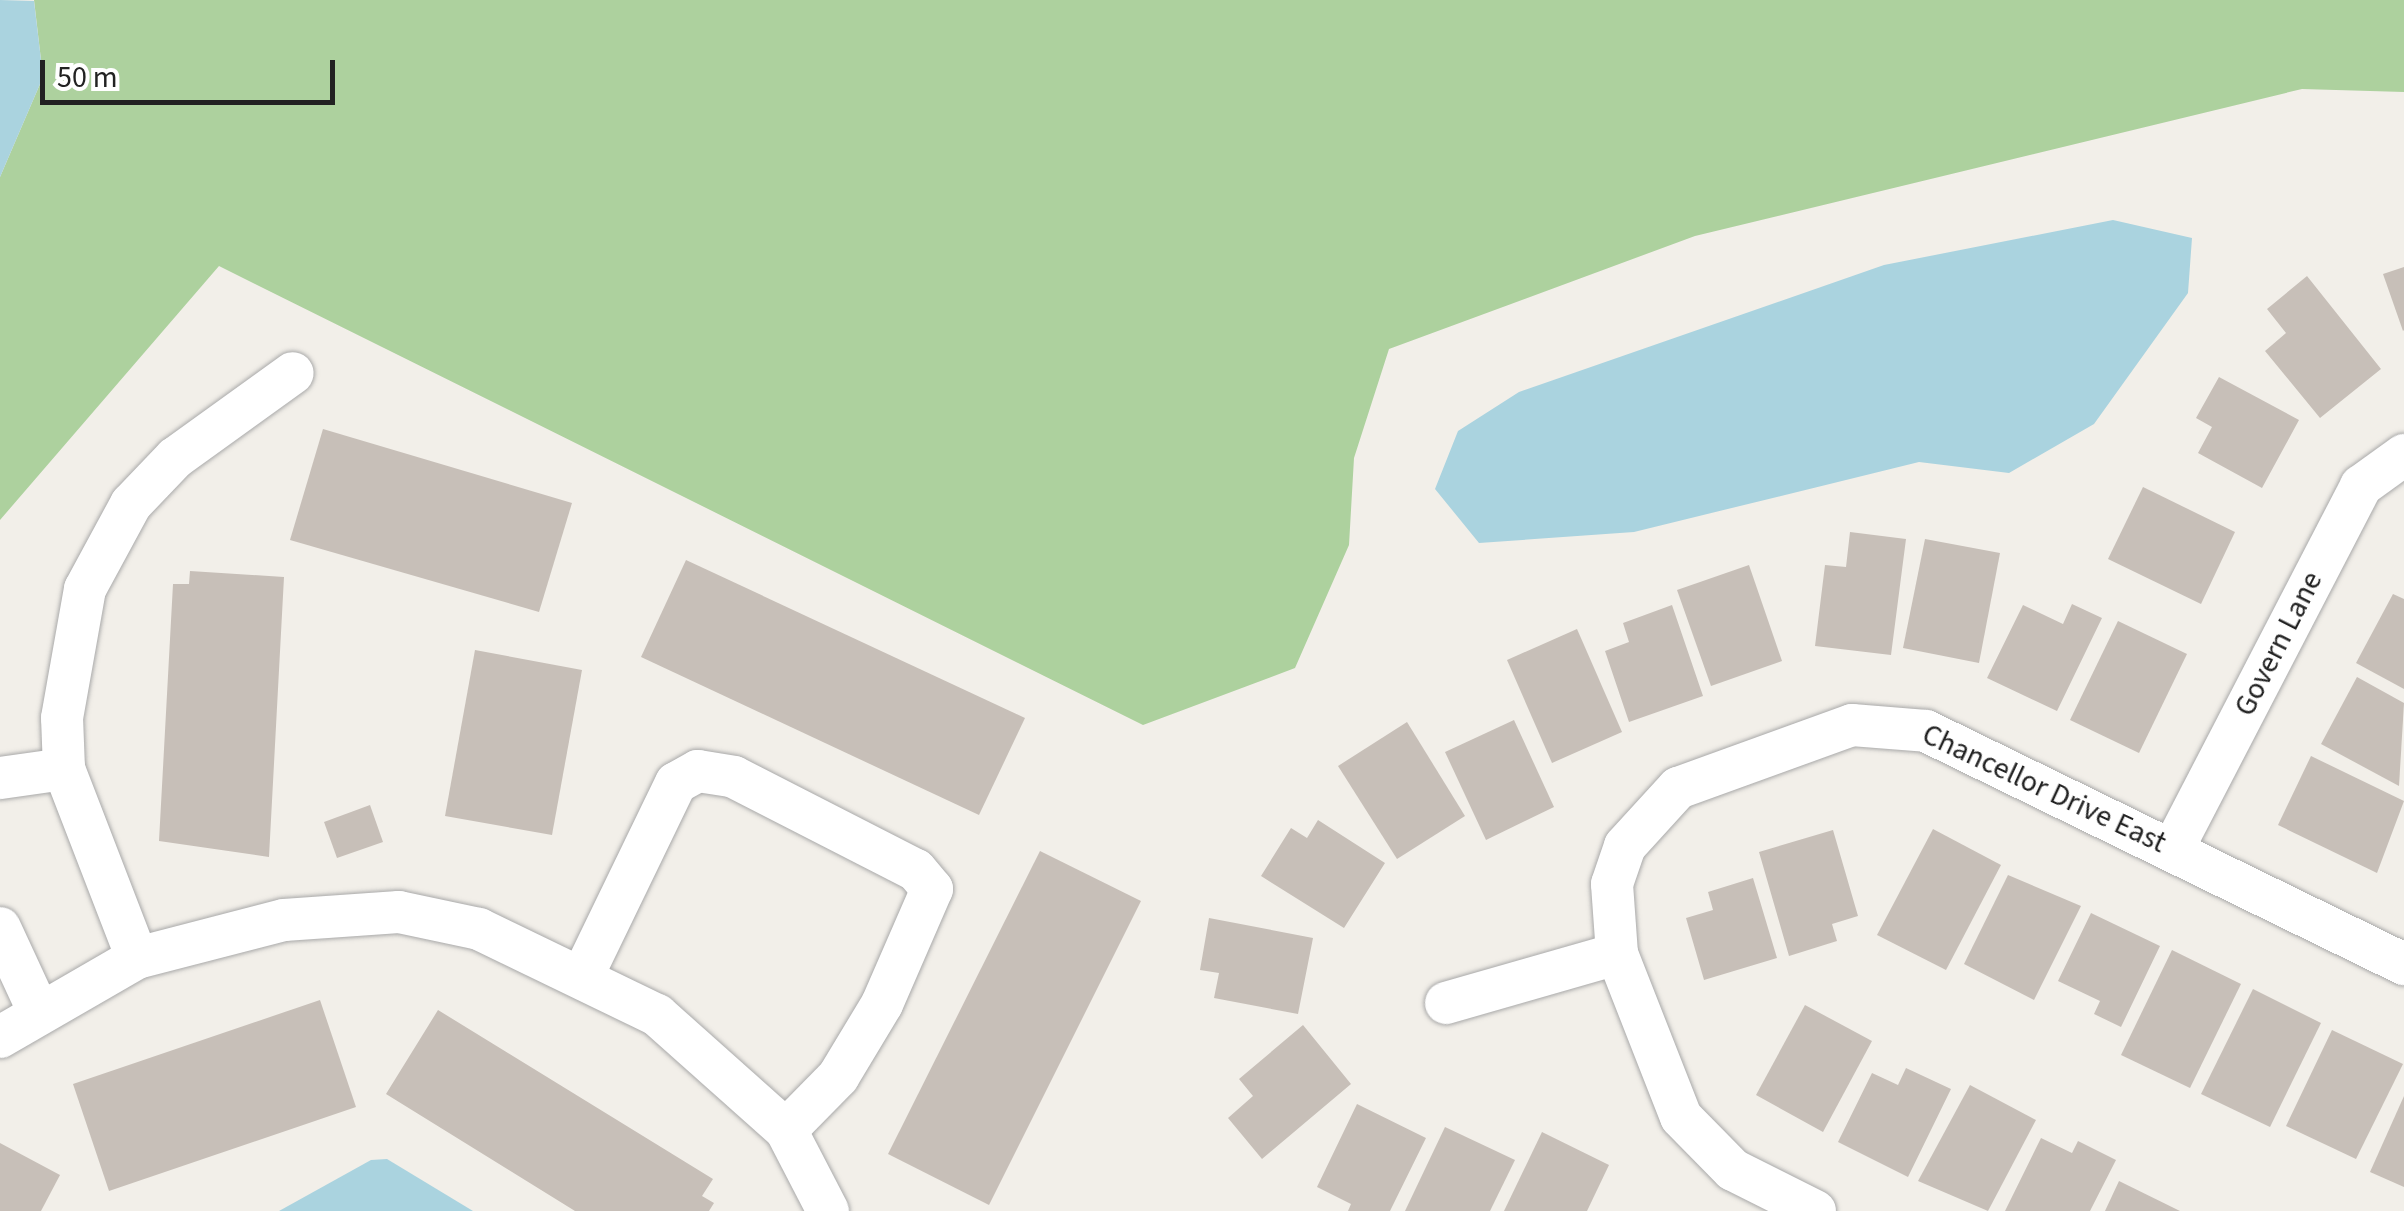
<!DOCTYPE html>
<html>
<head>
<meta charset="utf-8">
<style>
  body { margin:0 }
  #map { position:relative; width:2404px; height:1211px; overflow:hidden; background:#f2efe9; font-family:"Source Sans 3",sans-serif }
  div>[style] { position:absolute }
  [style*='--x'] { left:calc(var(--x)*1px); top:calc(var(--y)*1px); width:calc(var(--w)*1px); rotate:calc(var(--a)*1deg) }
  .forest>* { inset:0; background:#add19e }
  .water>* { inset:0; background:#aad3df }
  .building>* { inset:0; background:#c7bfb8 }
  .roads { filter:drop-shadow(0 0 2px #a9a9a9) drop-shadow(0 0 2px #a9a9a9) }
  .street>* { height:42px; margin:-21px; padding:0 21px; transform-origin:21px; border-radius:21px; background:#fff }
  span { translate:-50% -50%; white-space:nowrap; text-align:center; line-height:1.15; -webkit-text-stroke:8px #fff; paint-order:stroke }
  .street-label { font-size:30px; color:#222 }
  .scale { position:absolute; left:40px; top:60px; width:295px; height:45px; box-sizing:border-box; border:5px solid #222; border-top:0; padding-left:12px; font-size:30px; line-height:35px; white-space:nowrap; color:#222; -webkit-text-stroke:8px #fff; paint-order:stroke }
</style>
</head>
<body>
<div id="map">
  <div class="forest">
    <div style="clip-path:polygon(34px 0,2404px 0,2404px 92px,2302px 89px,1695px 236px,1389px 349px,1354px 458px,1349px 545px,1295px 668px,1143px 725px,219px 266px,0 520px,0 177px,43px 77px)"></div>
  </div>
  <div class="water">
    <div style="clip-path:polygon(0 0,34px 1px,43px 77px,0 177px)"></div>
    <div style="clip-path:polygon(2113px 220px,2192px 238px,2188px 293px,2094px 424px,2009px 473px,1919px 462px,1634px 532px,1479px 543px,1435px 489px,1458px 431px,1519px 392px,1884px 265px)"></div>
    <div style="clip-path:polygon(387px 1159px,473px 1211px,279px 1211px,371px 1160px)"></div>
  </div>
  <div class="building">
    <div style="clip-path:polygon(2404px 267px,2404px 330px,2403px 331px,2383px 274px)"></div>
    <div style="clip-path:polygon(2307px 276px,2381px 369px,2320px 418px,2265px 351px,2286px 333px,2267px 309px)"></div>
    <div style="clip-path:polygon(2219px 377px,2299px 420px,2262px 488px,2198px 453px,2212px 427px,2196px 418px)"></div>
    <div style="clip-path:polygon(323px 429px,572px 503px,539px 612px,290px 540px)"></div>
    <div style="clip-path:polygon(2143px 487px,2235px 532px,2201px 604px,2108px 559px)"></div>
    <div style="clip-path:polygon(1850px 532px,1906px 539px,1891px 655px,1815px 646px,1825px 565px,1846px 567px)"></div>
    <div style="clip-path:polygon(1925px 539px,2000px 553px,1979px 663px,1903px 648px)"></div>
    <div style="clip-path:polygon(686px 560px,1025px 718px,979px 815px,641px 657px)"></div>
    <div style="clip-path:polygon(1749px 565px,1782px 661px,1711px 686px,1677px 590px)"></div>
    <div style="clip-path:polygon(190px 571px,284px 577px,269px 857px,159px 841px,173px 584px,189px 584px)"></div>
    <div style="clip-path:polygon(2393px 594px,2404px 599px,2404px 689px,2356px 663px)"></div>
    <div style="clip-path:polygon(2072px 604px,2102px 618px,2057px 711px,1987px 678px,2023px 605px,2063px 624px)"></div>
    <div style="clip-path:polygon(1672px 605px,1703px 696px,1629px 722px,1605px 651px,1629px 642px,1623px 623px)"></div>
    <div style="clip-path:polygon(2118px 621px,2187px 654px,2139px 753px,2070px 720px)"></div>
    <div style="clip-path:polygon(1577px 629px,1622px 732px,1552px 763px,1507px 660px)"></div>
    <div style="clip-path:polygon(475px 650px,582px 670px,552px 835px,445px 816px)"></div>
    <div style="clip-path:polygon(2357px 677px,2404px 703px,2399px 786px,2321px 744px)"></div>
    <div style="clip-path:polygon(1514px 720px,1554px 807px,1486px 840px,1445px 752px)"></div>
    <div style="clip-path:polygon(1407px 722px,1465px 816px,1397px 859px,1338px 766px)"></div>
    <div style="clip-path:polygon(2311px 756px,2404px 801px,2377px 873px,2278px 825px)"></div>
    <div style="clip-path:polygon(370px 805px,383px 842px,337px 858px,324px 822px)"></div>
    <div style="clip-path:polygon(1318px 820px,1385px 863px,1344px 928px,1261px 876px,1291px 828px,1307px 838px)"></div>
    <div style="clip-path:polygon(1933px 829px,2001px 865px,1946px 970px,1877px 935px)"></div>
    <div style="clip-path:polygon(1833px 830px,1858px 916px,1832px 924px,1837px 941px,1789px 956px,1759px 852px)"></div>
    <div style="clip-path:polygon(1040px 851px,1141px 901px,989px 1205px,888px 1154px)"></div>
    <div style="clip-path:polygon(2008px 875px,2081px 906px,2034px 1000px,1964px 964px)"></div>
    <div style="clip-path:polygon(1753px 878px,1777px 958px,1704px 980px,1686px 918px,1713px 910px,1708px 892px)"></div>
    <div style="clip-path:polygon(2091px 913px,2160px 946px,2121px 1027px,2094px 1014px,2100px 1001px,2058px 981px)"></div>
    <div style="clip-path:polygon(1209px 918px,1313px 938px,1298px 1014px,1214px 998px,1219px 973px,1200px 970px)"></div>
    <div style="clip-path:polygon(2172px 950px,2241px 984px,2190px 1088px,2121px 1055px)"></div>
    <div style="clip-path:polygon(2253px 989px,2321px 1023px,2270px 1127px,2201px 1094px)"></div>
    <div style="clip-path:polygon(320px 1000px,356px 1107px,109px 1191px,73px 1084px)"></div>
    <div style="clip-path:polygon(1805px 1005px,1872px 1041px,1823px 1132px,1756px 1095px)"></div>
    <div style="clip-path:polygon(438px 1010px,713px 1179px,702px 1196px,714px 1203px,709px 1211px,575px 1211px,386px 1094px)"></div>
    <div style="clip-path:polygon(1303px 1025px,1351px 1084px,1262px 1159px,1228px 1118px,1253px 1096px,1239px 1079px)"></div>
    <div style="clip-path:polygon(2332px 1030px,2403px 1064px,2356px 1159px,2286px 1126px)"></div>
    <div style="clip-path:polygon(1906px 1068px,1951px 1089px,1908px 1177px,1838px 1142px,1872px 1073px,1898px 1085px)"></div>
    <div style="clip-path:polygon(1970px 1085px,2036px 1120px,1988px 1211px,1918px 1181px)"></div>
    <div style="clip-path:polygon(2404px 1096px,2404px 1187px,2370px 1172px)"></div>
    <div style="clip-path:polygon(1357px 1104px,1426px 1138px,1390px 1211px,1348px 1211px,1351px 1204px,1317px 1187px)"></div>
    <div style="clip-path:polygon(1445px 1127px,1515px 1160px,1490px 1211px,1405px 1211px)"></div>
    <div style="clip-path:polygon(1542px 1132px,1609px 1165px,1587px 1211px,1504px 1211px)"></div>
    <div style="clip-path:polygon(2041px 1138px,2072px 1153px,2078px 1141px,2116px 1160px,2090px 1211px,2005px 1211px)"></div>
    <div style="clip-path:polygon(0 1143px,60px 1175px,41px 1211px,0 1211px)"></div>
    <div style="clip-path:polygon(2119px 1181px,2180px 1211px,2105px 1211px)"></div>
  </div>
  <div class="roads">
    <div class="street">
      <div style="--x:0;--y:778;--w:65;--a:-8"></div>
      <div style="--x:2173;--y:849;--w:409;--a:-62.6"></div>
      <div style="--x:2361;--y:486;--w:53;--a:-35.8"></div>
      <div style="--x:0;--y:928;--w:88;--a:65.2"></div>
      <div style="--x:137;--y:958;--w:203;--a:-111.1"></div>
      <div style="--x:64;--y:769;--w:51;--a:-92.2"></div>
      <div style="--x:62;--y:718;--w:131;--a:-79.9"></div>
      <div style="--x:85;--y:589;--w:97;--a:-61.6"></div>
      <div style="--x:131;--y:504;--w:64;--a:-46.3"></div>
      <div style="--x:175;--y:458;--w:145;--a:-35.8"></div>
      <div style="--x:584;--y:973;--w:211;--a:-64.2"></div>
      <div style="--x:676;--y:783;--w:25;--a:-29"></div>
      <div style="--x:698;--y:771;--w:36;--a:9"></div>
      <div style="--x:734;--y:777;--w:204;--a:27.1"></div>
      <div style="--x:916;--y:870;--w:25;--a:50"></div>
      <div style="--x:932;--y:889;--w:125;--a:113.5"></div>
      <div style="--x:882;--y:1004;--w:85;--a:121.1"></div>
      <div style="--x:838;--y:1077;--w:74;--a:134.5"></div>
      <div style="--x:1446;--y:1003;--w:178;--a:-16"></div>
      <div style="--x:0;--y:1037;--w:158;--a:-30"></div>
      <div style="--x:137;--y:958;--w:152;--a:-14.5"></div>
      <div style="--x:284;--y:920;--w:115;--a:-4"></div>
      <div style="--x:399;--y:912;--w:82;--a:12"></div>
      <div style="--x:479;--y:929;--w:198;--a:25.8"></div>
      <div style="--x:657;--y:1015;--w:173;--a:41.7"></div>
      <div style="--x:786;--y:1130;--w:91;--a:62.6"></div>
      <div style="--x:1815;--y:1211;--w:92;--a:-153.4"></div>
      <div style="--x:1733;--y:1170;--w:74;--a:-134.5"></div>
      <div style="--x:1681;--y:1117;--w:175;--a:-111.4"></div>
      <div style="--x:1617;--y:954;--w:70;--a:-94.1"></div>
      <div style="--x:1612;--y:884;--w:40;--a:-71.1"></div>
      <div style="--x:1625;--y:846;--w:79;--a:-47.6"></div>
      <div style="--x:1678;--y:788;--w:185;--a:-19.9"></div>
      <div style="--x:1852;--y:725;--w:74;--a:4.6"></div>
      <div style="--x:1926;--y:731;--w:532;--a:25.99"></div>
    </div>
  </div>
  <div class="street-label">
    <span style="left:2279px;top:644px;rotate:-63deg">Govern Lane</span>
    <span style="left:2044px;top:789px;rotate:25deg">Chancellor Drive East</span>
  </div>
  <div class="scale">50 m</div>
</div>
</body>
</html>
